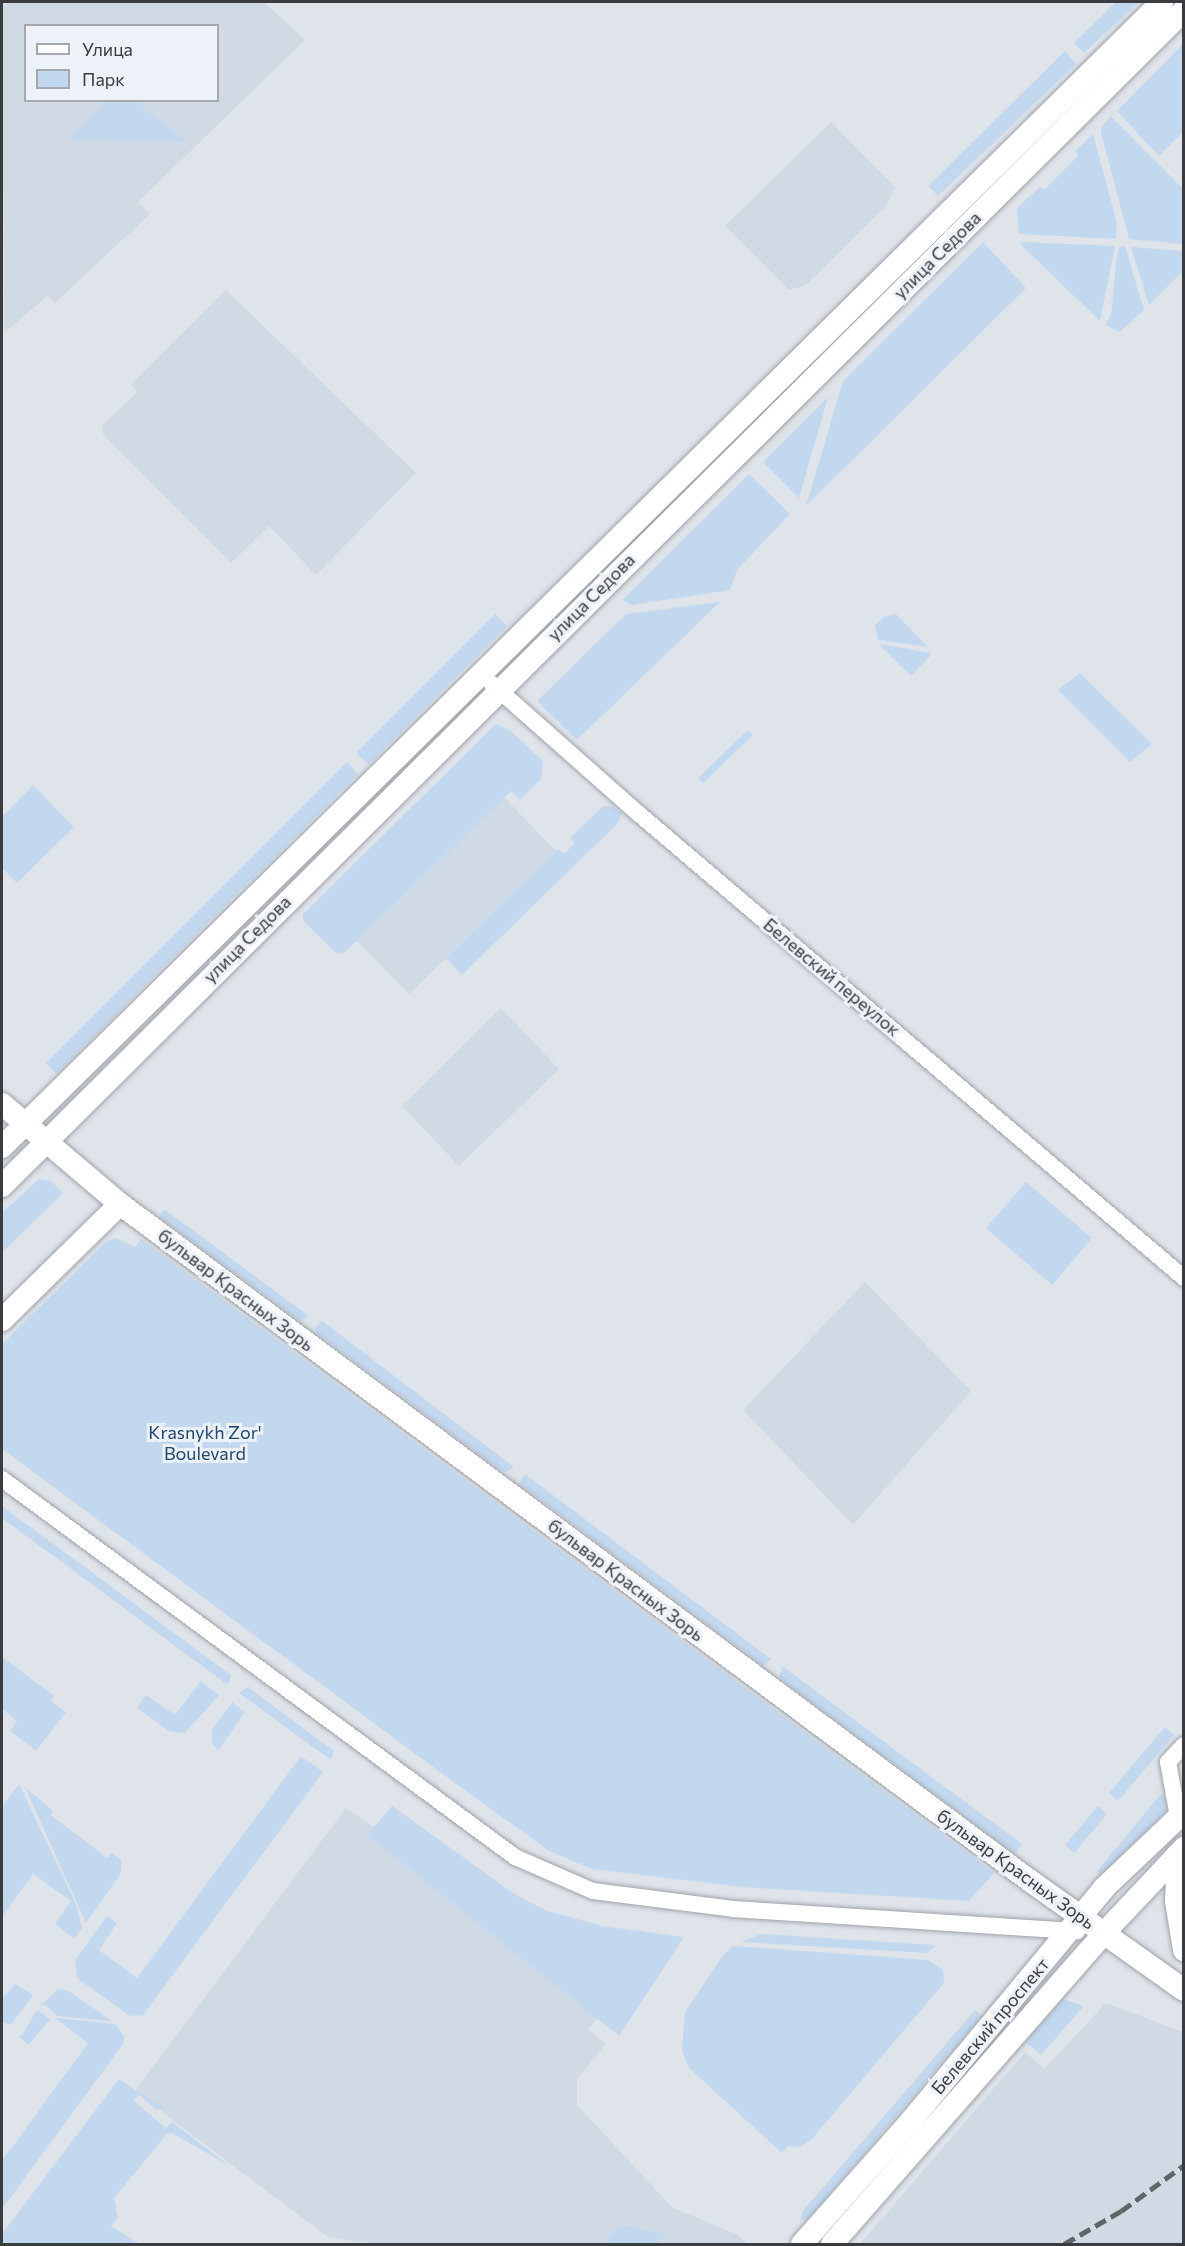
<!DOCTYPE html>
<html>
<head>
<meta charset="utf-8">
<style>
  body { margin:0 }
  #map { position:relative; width:1185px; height:2246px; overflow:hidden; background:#dfe4ea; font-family:Commissioner,sans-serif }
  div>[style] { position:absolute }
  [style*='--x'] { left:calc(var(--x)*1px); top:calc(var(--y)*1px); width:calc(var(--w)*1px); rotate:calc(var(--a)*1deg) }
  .built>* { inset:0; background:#cfdae5 }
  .green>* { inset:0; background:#c2d8ef }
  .roads { filter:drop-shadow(0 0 2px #9fa3a9) drop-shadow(0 0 2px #9fa3a9) }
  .street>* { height:16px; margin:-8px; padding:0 8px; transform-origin:8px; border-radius:8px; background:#fff }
  .secondary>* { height:22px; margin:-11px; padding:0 11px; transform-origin:11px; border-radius:11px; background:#fff }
  .rail>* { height:4.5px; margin-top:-2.25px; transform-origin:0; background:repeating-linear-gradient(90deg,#626568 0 12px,transparent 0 18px) }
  span { translate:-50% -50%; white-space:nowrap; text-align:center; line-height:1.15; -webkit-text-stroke:6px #ecf2f7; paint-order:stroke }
  .street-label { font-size:18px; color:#3a3c3f }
  .park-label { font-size:18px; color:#1e466e }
  .frame { position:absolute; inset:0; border:3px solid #3a3c3f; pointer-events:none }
  .legend { position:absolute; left:24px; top:24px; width:195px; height:78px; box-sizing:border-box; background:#ecf2f7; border:2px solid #a5a9ad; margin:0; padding:8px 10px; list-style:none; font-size:18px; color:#3a3c3f }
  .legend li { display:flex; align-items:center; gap:12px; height:30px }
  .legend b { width:30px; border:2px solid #a5a9ad }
</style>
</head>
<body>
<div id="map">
  <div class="built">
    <div style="clip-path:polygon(evenodd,2px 2px,264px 2px,305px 40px,138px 202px,150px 214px,55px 303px,47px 296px,4px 333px,2px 2px,26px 26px,218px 26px,218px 100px,26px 100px,26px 26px)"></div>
    <div style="clip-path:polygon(831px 122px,895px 187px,887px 205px,806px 285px,789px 290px,725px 226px)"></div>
    <div style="clip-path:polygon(226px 290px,416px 473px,316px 575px,269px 526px,231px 563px,103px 434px,102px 425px,138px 392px,131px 384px)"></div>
    <div style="clip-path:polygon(504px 797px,556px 851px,409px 994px,357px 941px)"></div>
    <div style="clip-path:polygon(501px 1008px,559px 1069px,459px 1166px,402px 1106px)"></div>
    <div style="clip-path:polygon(865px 1282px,971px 1391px,853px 1525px,743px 1410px)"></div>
    <div style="clip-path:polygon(346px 1808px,374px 1827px,367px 1835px,599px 2017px,588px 2029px,606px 2044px,577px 2079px,577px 2105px,673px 2208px,736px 2234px,748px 2244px,378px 2244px,328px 2237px,171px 2119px,136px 2089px)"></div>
    <div style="clip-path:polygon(1106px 2003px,1183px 2032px,1183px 2244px,860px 2244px,1025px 2052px,1044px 2069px)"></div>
  </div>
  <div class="green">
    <div style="clip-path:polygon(1116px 2px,1139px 2px,1084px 53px,1074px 43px)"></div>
    <div style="clip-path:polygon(1183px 44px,1183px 132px,1159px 156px,1117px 111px)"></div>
    <div style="clip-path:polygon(1065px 51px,1076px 64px,938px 196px,928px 186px)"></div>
    <div style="clip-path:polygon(135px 101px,186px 141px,69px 139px,108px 101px)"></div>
    <div style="clip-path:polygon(1111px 116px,1183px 189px,1183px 244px,1129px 239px,1101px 133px,1101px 127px)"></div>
    <div style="clip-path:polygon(1093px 134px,1117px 223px,1116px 239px,1019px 234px,1017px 208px,1040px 187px,1044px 190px,1078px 156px,1075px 151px)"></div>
    <div style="clip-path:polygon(983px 242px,1026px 288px,806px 506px,843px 381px)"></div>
    <div style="clip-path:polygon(1021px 242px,1115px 246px,1100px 321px,1020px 244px)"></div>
    <div style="clip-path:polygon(1125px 246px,1144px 310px,1120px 332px,1105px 325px,1111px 315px,1117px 255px,1120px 247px)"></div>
    <div style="clip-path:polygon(1131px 247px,1183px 251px,1183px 271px,1149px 305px)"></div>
    <div style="clip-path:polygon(828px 397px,799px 498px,763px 462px)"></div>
    <div style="clip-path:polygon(749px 474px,790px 514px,737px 570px,730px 590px,632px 605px,622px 600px)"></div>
    <div style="clip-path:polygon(720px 602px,577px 740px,542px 706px,538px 700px,626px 614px)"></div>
    <div style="clip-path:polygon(495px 614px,507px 626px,368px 765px,356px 753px)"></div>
    <div style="clip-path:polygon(896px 614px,928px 647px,878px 640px,875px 625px,885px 616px)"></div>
    <div style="clip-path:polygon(879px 644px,931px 653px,931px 655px,911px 676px)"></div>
    <div style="clip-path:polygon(1080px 673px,1152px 744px,1130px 762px,1058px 690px)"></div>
    <div style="clip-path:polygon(496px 724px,511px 731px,543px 761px,541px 779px,520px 800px,511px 791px,344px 953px,337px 954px,303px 921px,303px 914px)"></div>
    <div style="clip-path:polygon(748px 730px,753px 735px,703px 783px,698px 778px)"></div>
    <div style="clip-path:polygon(347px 762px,358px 774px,56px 1074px,46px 1063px)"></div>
    <div style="clip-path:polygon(33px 785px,74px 827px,17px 883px,2px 868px,2px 817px)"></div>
    <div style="clip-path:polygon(603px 806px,612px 806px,622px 814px,616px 825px,462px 975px,446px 958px,558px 849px,564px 854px,575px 843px,570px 838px)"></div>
    <div style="clip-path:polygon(39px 1179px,51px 1181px,63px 1193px,2px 1253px,2px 1213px)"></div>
    <div style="clip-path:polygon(1026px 1182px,1092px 1238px,1052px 1285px,986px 1228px)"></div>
    <div style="clip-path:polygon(164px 1209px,309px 1316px,300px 1321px,159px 1217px)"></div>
    <div style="clip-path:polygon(116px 1238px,135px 1247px,141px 1239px,994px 1873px,969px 1901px,743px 1887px,592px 1869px,549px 1851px,455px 1783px,2px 1449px,2px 1344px,107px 1241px)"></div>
    <div style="clip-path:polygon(322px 1321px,514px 1467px,504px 1473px,316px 1333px,315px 1328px)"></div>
    <div style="clip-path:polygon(525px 1474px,771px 1659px,763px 1666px,519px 1484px)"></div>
    <div style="clip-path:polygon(2px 1506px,231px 1675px,228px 1685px,2px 1518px)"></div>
    <div style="clip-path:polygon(2px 1657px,54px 1696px,51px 1701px,66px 1712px,36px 1751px,10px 1731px,17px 1721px,2px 1709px)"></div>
    <div style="clip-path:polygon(782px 1666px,1022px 1844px,1015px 1854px,779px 1678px)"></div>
    <div style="clip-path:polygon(201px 1681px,219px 1695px,185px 1733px,169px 1731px,137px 1708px,146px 1695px,175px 1715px)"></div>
    <div style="clip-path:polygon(248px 1687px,334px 1751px,331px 1760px,239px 1693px)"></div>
    <div style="clip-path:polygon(232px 1702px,245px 1712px,218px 1751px,212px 1743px,212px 1730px)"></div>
    <div style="clip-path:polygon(1165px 1727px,1174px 1735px,1118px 1801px,1109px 1793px)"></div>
    <div style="clip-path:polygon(301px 1756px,323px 1772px,143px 2015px,130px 2016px,77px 1978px,75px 1960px,107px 1916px,117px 1923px,99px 1950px,137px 1978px)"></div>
    <div style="clip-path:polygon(19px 1784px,75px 1902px,82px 1928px,74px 1939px,55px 1924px,71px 1901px,33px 1874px,2px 1917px,2px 1807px)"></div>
    <div style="clip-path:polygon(25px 1787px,53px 1811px,51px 1815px,107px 1858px,112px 1852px,121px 1860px,121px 1873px,86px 1923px)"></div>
    <div style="clip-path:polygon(1161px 1794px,1165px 1796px,1166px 1811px,1102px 1875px,1097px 1871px)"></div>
    <div style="clip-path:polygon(392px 1806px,516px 1895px,547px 1911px,603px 1926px,684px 1937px,619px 2036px,367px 1835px)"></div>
    <div style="clip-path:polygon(1098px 1806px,1107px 1814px,1074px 1853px,1065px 1845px)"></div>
    <div style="clip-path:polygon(761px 1934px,935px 1945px,935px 1947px,926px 1953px,741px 1942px)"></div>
    <div style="clip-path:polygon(733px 1946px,928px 1960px,943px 1970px,944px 1983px,811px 2140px,800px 2147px,788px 2146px,782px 2153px,688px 2067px,682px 2050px,685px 2012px,723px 1955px)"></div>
    <div style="clip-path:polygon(15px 1984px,33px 1995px,11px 2025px,2px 2022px,2px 1999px)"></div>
    <div style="clip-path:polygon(58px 1989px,69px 1991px,112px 2021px,57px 2016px,45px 2005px,40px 2006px)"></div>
    <div style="clip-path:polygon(1063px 1999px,1084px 2006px,1041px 2055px,1025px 2042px)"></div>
    <div style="clip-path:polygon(37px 2010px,50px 2019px,29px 2045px,18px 2036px,22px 2035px)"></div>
    <div style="clip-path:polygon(975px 2010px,982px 2016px,809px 2218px,801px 2220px,802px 2212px)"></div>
    <div style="clip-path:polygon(55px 2018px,115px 2024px,124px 2036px,123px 2044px,2px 2209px,2px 2161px,88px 2043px)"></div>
    <div style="clip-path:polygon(119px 2079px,164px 2108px,157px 2110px,139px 2095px,134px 2101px,166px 2128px,172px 2122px,228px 2165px,172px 2133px,167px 2134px,114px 2198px,118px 2218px,111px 2226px,140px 2244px,2px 2244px,2px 2234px)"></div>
    <div style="clip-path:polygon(625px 2226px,666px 2234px,659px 2244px,603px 2244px,618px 2227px)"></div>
  </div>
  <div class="roads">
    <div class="street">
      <div style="--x:492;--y:684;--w:196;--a:41.5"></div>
      <div style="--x:639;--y:814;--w:716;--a:40.41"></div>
      <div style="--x:2;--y:1479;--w:637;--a:36.38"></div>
      <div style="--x:515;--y:1857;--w:85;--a:23.6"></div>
      <div style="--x:593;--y:1891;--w:141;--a:7.3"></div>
      <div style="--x:733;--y:1909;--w:345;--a:3.7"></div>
      <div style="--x:1178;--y:1817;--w:56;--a:-100.3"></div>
      <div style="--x:1168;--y:1762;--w:23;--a:-47"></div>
    </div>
    <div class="secondary">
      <div style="--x:2;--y:1104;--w:155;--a:40.3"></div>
      <div style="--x:120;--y:1204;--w:1133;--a:36.64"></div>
      <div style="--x:1029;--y:1880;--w:190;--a:35.4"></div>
      <div style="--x:2;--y:1147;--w:1630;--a:-44.63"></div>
      <div style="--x:2;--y:1186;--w:1667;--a:-44.85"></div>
      <div style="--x:2;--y:1320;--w:165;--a:-44.5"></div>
      <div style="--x:1178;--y:1854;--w:47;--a:92.4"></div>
      <div style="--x:1176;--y:1901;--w:50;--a:80.7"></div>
      <div style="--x:802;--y:2244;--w:163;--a:-48.5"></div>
      <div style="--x:910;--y:2122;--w:304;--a:-50.3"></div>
      <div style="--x:1104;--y:1888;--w:110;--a:-43.5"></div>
      <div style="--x:832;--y:2244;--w:413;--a:-48.8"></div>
      <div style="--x:1104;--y:1933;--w:117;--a:-46.7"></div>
    </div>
  </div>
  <div class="rail">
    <div style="--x:1064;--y:2244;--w:66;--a:-30.1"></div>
    <div style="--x:1121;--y:2211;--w:78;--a:-36.1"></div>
  </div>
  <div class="street-label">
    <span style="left:937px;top:255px;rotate:-45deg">улица Седова</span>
    <span style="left:591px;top:597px;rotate:-45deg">улица Седова</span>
    <span style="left:247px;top:939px;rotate:-45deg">улица Седова</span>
    <span style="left:832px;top:977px;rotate:40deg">Белевский переулок</span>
    <span style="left:236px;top:1290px;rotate:37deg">бульвар Красных Зорь</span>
    <span style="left:626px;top:1580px;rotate:37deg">бульвар Красных Зорь</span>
    <span style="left:1016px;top:1869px;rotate:36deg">бульвар Красных Зорь</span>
    <span style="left:990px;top:2026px;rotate:-50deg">Белевский проспект</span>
  </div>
  <div class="park-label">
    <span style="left:205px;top:1443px">Krasnykh Zor'<br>Boulevard</span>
  </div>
  <div class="frame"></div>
  <ul class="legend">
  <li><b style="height:8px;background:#fff"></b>Улица</li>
  <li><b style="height:16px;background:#c2d8ef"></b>Парк</li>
  </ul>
</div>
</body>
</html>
